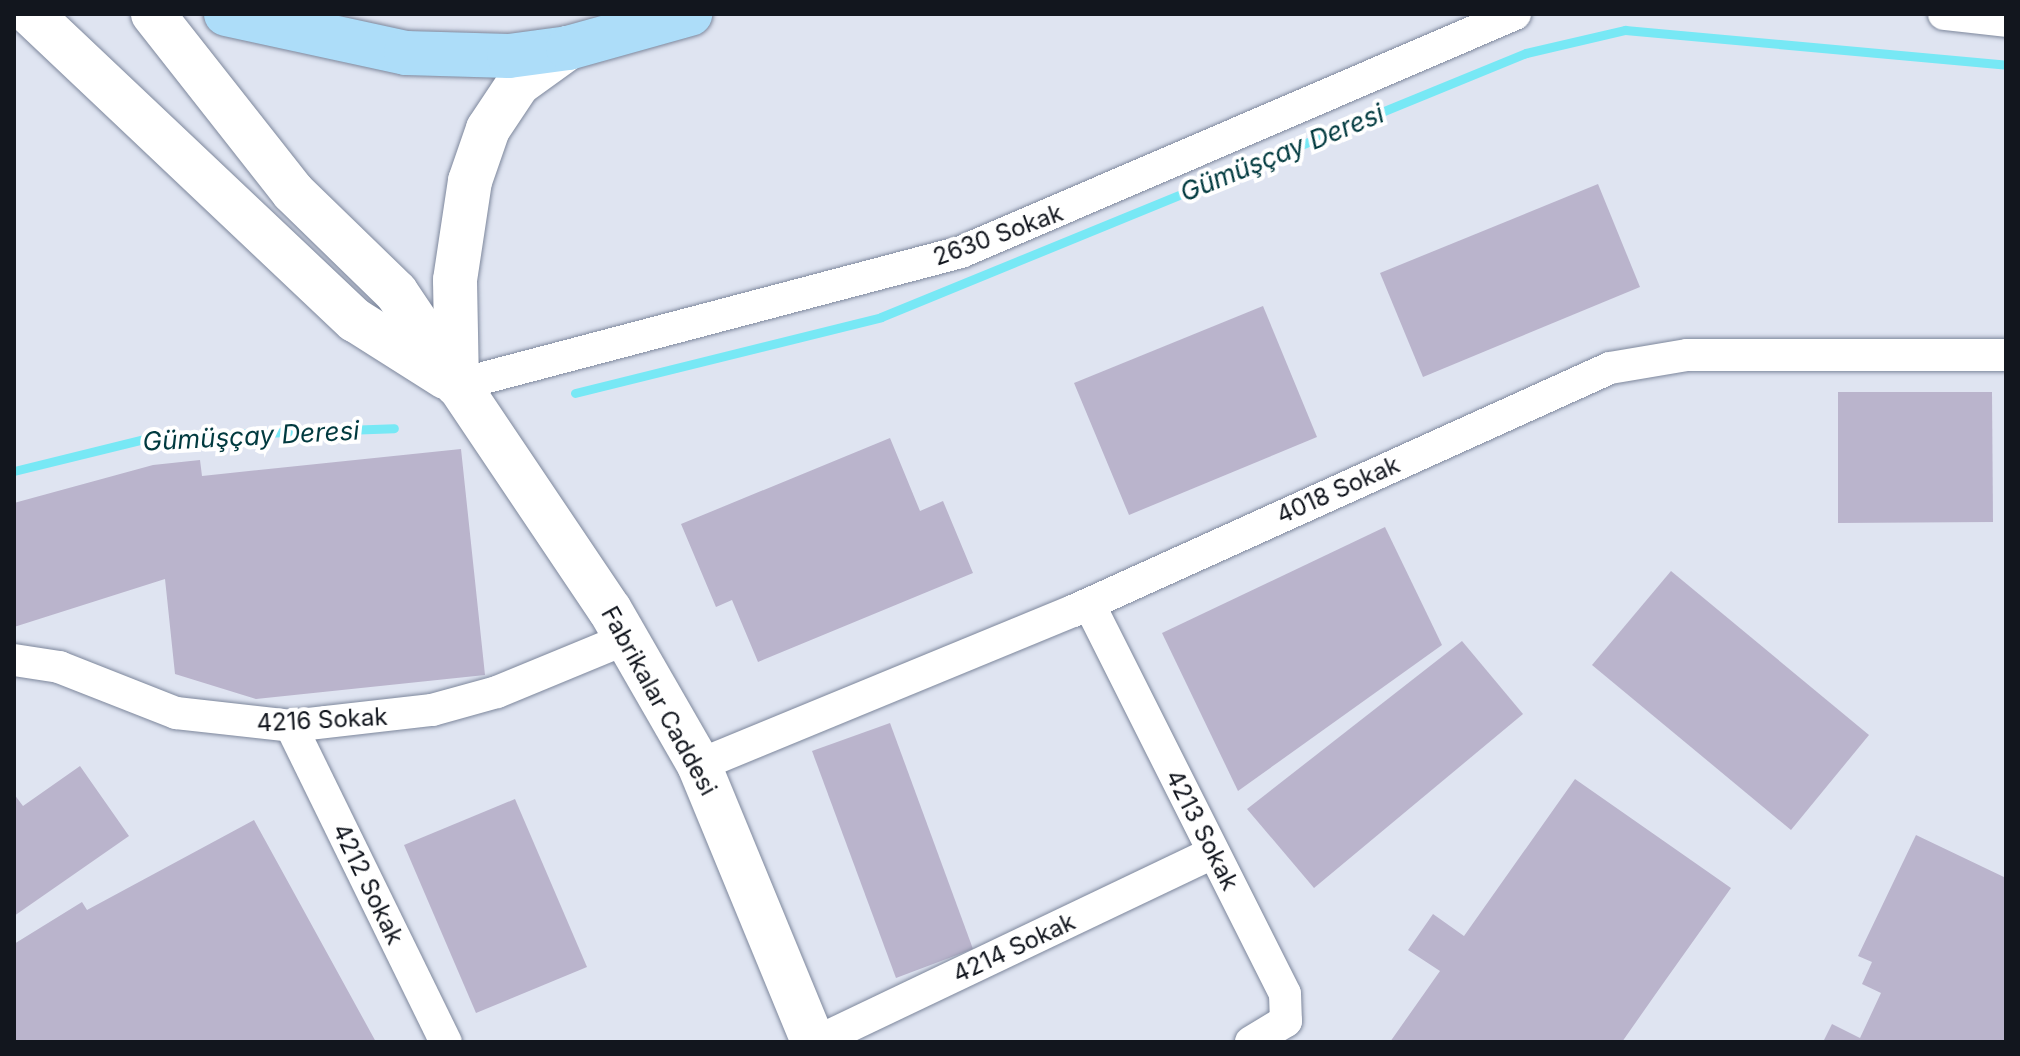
<!DOCTYPE html>
<html>
<head>
<meta charset="utf-8">
<style>
  body { margin:0 }
  #map { position:relative; width:2020px; height:1056px; overflow:hidden; background:#f0f4fe; font-family:Inter,sans-serif }
  div>[style] { position:absolute }
  [style*='--x'] { left:calc(var(--x)*1px); top:calc(var(--y)*1px); width:calc(var(--w)*1px); rotate:calc(var(--a)*1deg) }
  .built>* { inset:0; background:#dfe4f1 }
  .stream>* { height:9px; margin:-4.5px; padding:0 4.5px; transform-origin:4.5px; border-radius:4.5px; background:#77e8f5 }
  .building>* { inset:0; background:#bab4cc }
  .roads { filter:drop-shadow(0 0 2px #7d879c) drop-shadow(0 0 2px #7d879c) }
  .street>* { height:32px; margin:-16px; padding:0 16px; transform-origin:16px; border-radius:16px; background:#fff }
  .secondary>* { height:44px; margin:-22px; padding:0 22px; transform-origin:22px; border-radius:22px; background:#fff }
  .primary>* { height:44px; margin:-22px; padding:0 22px; transform-origin:22px; border-radius:22px; background:#adddf9 }
  span { translate:-50% -50%; white-space:nowrap; text-align:center; line-height:1.15; -webkit-text-stroke:8px #fff; paint-order:stroke }
  .street-label { font-size:24px; color:#12161e }
  .water-label { font-size:26px; color:#013a3f; font-style:italic }
  .frame { position:absolute; inset:0; border:16px solid #12161e; pointer-events:none }
</style>
</head>
<body>
<div id="map">
  <div class="built">
    <div style="clip-path:polygon(14px 14px,2006px 14px,2006px 1042px,14px 1042px)"></div>
  </div>
  <div class="stream">
    <div style="--x:575;--y:393;--w:315;--a:-13.9"></div>
    <div style="--x:881;--y:317;--w:697;--a:-22.26"></div>
    <div style="--x:1526;--y:53;--w:102;--a:-13.1"></div>
    <div style="--x:1625;--y:30;--w:383;--a:5.2"></div>
    <div style="--x:14;--y:471;--w:142;--a:-13.8"></div>
    <div style="--x:152;--y:437;--w:242;--a:-2.1"></div>
  </div>
  <div class="building">
    <div style="clip-path:polygon(1598px 184px,1640px 287px,1423px 377px,1380px 273px)"></div>
    <div style="clip-path:polygon(1263px 306px,1317px 437px,1129px 515px,1074px 383px)"></div>
    <div style="clip-path:polygon(1838px 392px,1992px 392px,1993px 522px,1838px 523px)"></div>
    <div style="clip-path:polygon(890px 438px,920px 511px,943px 501px,973px 573px,758px 662px,732px 600px,716px 607px,681px 524px)"></div>
    <div style="clip-path:polygon(461px 449px,485px 675px,256px 699px,175px 674px,165px 579px,14px 627px,14px 503px,153px 465px,200px 460px,202px 476px)"></div>
    <div style="clip-path:polygon(1385px 527px,1442px 645px,1238px 791px,1162px 633px)"></div>
    <div style="clip-path:polygon(1671px 571px,1869px 735px,1791px 830px,1592px 665px)"></div>
    <div style="clip-path:polygon(1462px 641px,1523px 714px,1314px 888px,1247px 809px)"></div>
    <div style="clip-path:polygon(890px 723px,973px 949px,896px 978px,812px 751px)"></div>
    <div style="clip-path:polygon(80px 766px,129px 836px,14px 916px,14px 794px,23px 806px)"></div>
    <div style="clip-path:polygon(1575px 779px,1731px 888px,1662px 985px,1622px 1042px,1390px 1042px,1440px 971px,1408px 950px,1433px 914px,1464px 936px)"></div>
    <div style="clip-path:polygon(515px 799px,587px 967px,476px 1013px,404px 845px)"></div>
    <div style="clip-path:polygon(254px 820px,376px 1042px,14px 1042px,14px 944px,82px 902px,87px 910px)"></div>
    <div style="clip-path:polygon(1916px 835px,2006px 878px,2006px 1042px,1823px 1042px,1832px 1024px,1860px 1038px,1881px 993px,1862px 984px,1872px 962px,1858px 956px)"></div>
  </div>
  <div class="roads">
    <div class="street">
      <div style="--x:1944;--y:14;--w:62;--a:6.4"></div>
      <div style="--x:457;--y:385;--w:521;--a:-14.78"></div>
      <div style="--x:961;--y:252;--w:603;--a:-23.25"></div>
      <div style="--x:1089;--y:604;--w:436;--a:63.3"></div>
      <div style="--x:1285;--y:994;--w:27;--a:88"></div>
      <div style="--x:1286;--y:1021;--w:41;--a:149"></div>
      <div style="--x:14;--y:660;--w:46;--a:8.8"></div>
      <div style="--x:59;--y:667;--w:126;--a:21.5"></div>
      <div style="--x:176;--y:713;--w:116;--a:6.4"></div>
      <div style="--x:291;--y:726;--w:142;--a:-6.5"></div>
      <div style="--x:432;--y:710;--w:67;--a:-15.5"></div>
      <div style="--x:497;--y:692;--w:142;--a:-22.4"></div>
      <div style="--x:291;--y:726;--w:352;--a:63.9"></div>
      <div style="--x:699;--y:765;--w:404;--a:-22.4"></div>
      <div style="--x:1073;--y:611;--w:589;--a:-24.35"></div>
      <div style="--x:1610;--y:368;--w:78;--a:-9.6"></div>
      <div style="--x:1687;--y:355;--w:319;--a:0"></div>
      <div style="--x:816;--y:1042;--w:440;--a:-25.5"></div>
    </div>
    <div class="secondary">
      <div style="--x:31;--y:14;--w:446;--a:43.4"></div>
      <div style="--x:355;--y:320;--w:107;--a:32.3"></div>
      <div style="--x:153;--y:14;--w:226;--a:51.8"></div>
      <div style="--x:293;--y:192;--w:144;--a:44.2"></div>
      <div style="--x:396;--y:292;--w:383;--a:56.1"></div>
      <div style="--x:610;--y:610;--w:179;--a:60.1"></div>
      <div style="--x:699;--y:765;--w:300;--a:67.6"></div>
      <div style="--x:457;--y:385;--w:105;--a:-91.1"></div>
      <div style="--x:455;--y:280;--w:100;--a:-81.4"></div>
      <div style="--x:470;--y:181;--w:55;--a:-70.9"></div>
      <div style="--x:488;--y:129;--w:54;--a:-56.3"></div>
      <div style="--x:518;--y:84;--w:62;--a:-35.8"></div>
    </div>
    <div class="primary">
      <div style="--x:226;--y:14;--w:184;--a:12.2"></div>
      <div style="--x:406;--y:53;--w:103;--a:1.7"></div>
      <div style="--x:509;--y:56;--w:60;--a:-7.7"></div>
      <div style="--x:568;--y:48;--w:127;--a:-15.6"></div>
    </div>
  </div>
  <div class="street-label">
    <span style="left:998px;top:235px;rotate:-20deg">2630 Sokak</span>
    <span style="left:1338px;top:490px;rotate:-24deg">4018 Sokak</span>
    <span style="left:659px;top:701px;rotate:61deg">Fabrikalar Caddesi</span>
    <span style="left:322px;top:720px;rotate:-3deg">4216 Sokak</span>
    <span style="left:1202px;top:830px;rotate:63deg">4213 Sokak</span>
    <span style="left:368px;top:884px;rotate:64deg">4212 Sokak</span>
    <span style="left:1014px;top:948px;rotate:-25deg">4214 Sokak</span>
  </div>
  <div class="water-label">
    <span style="left:1282px;top:153px;rotate:-22deg">Gümüşçay Deresi</span>
    <span style="left:251px;top:436px;rotate:-3deg">Gümüşçay Deresi</span>
  </div>
  <div class="frame"></div>
</div>
</body>
</html>
